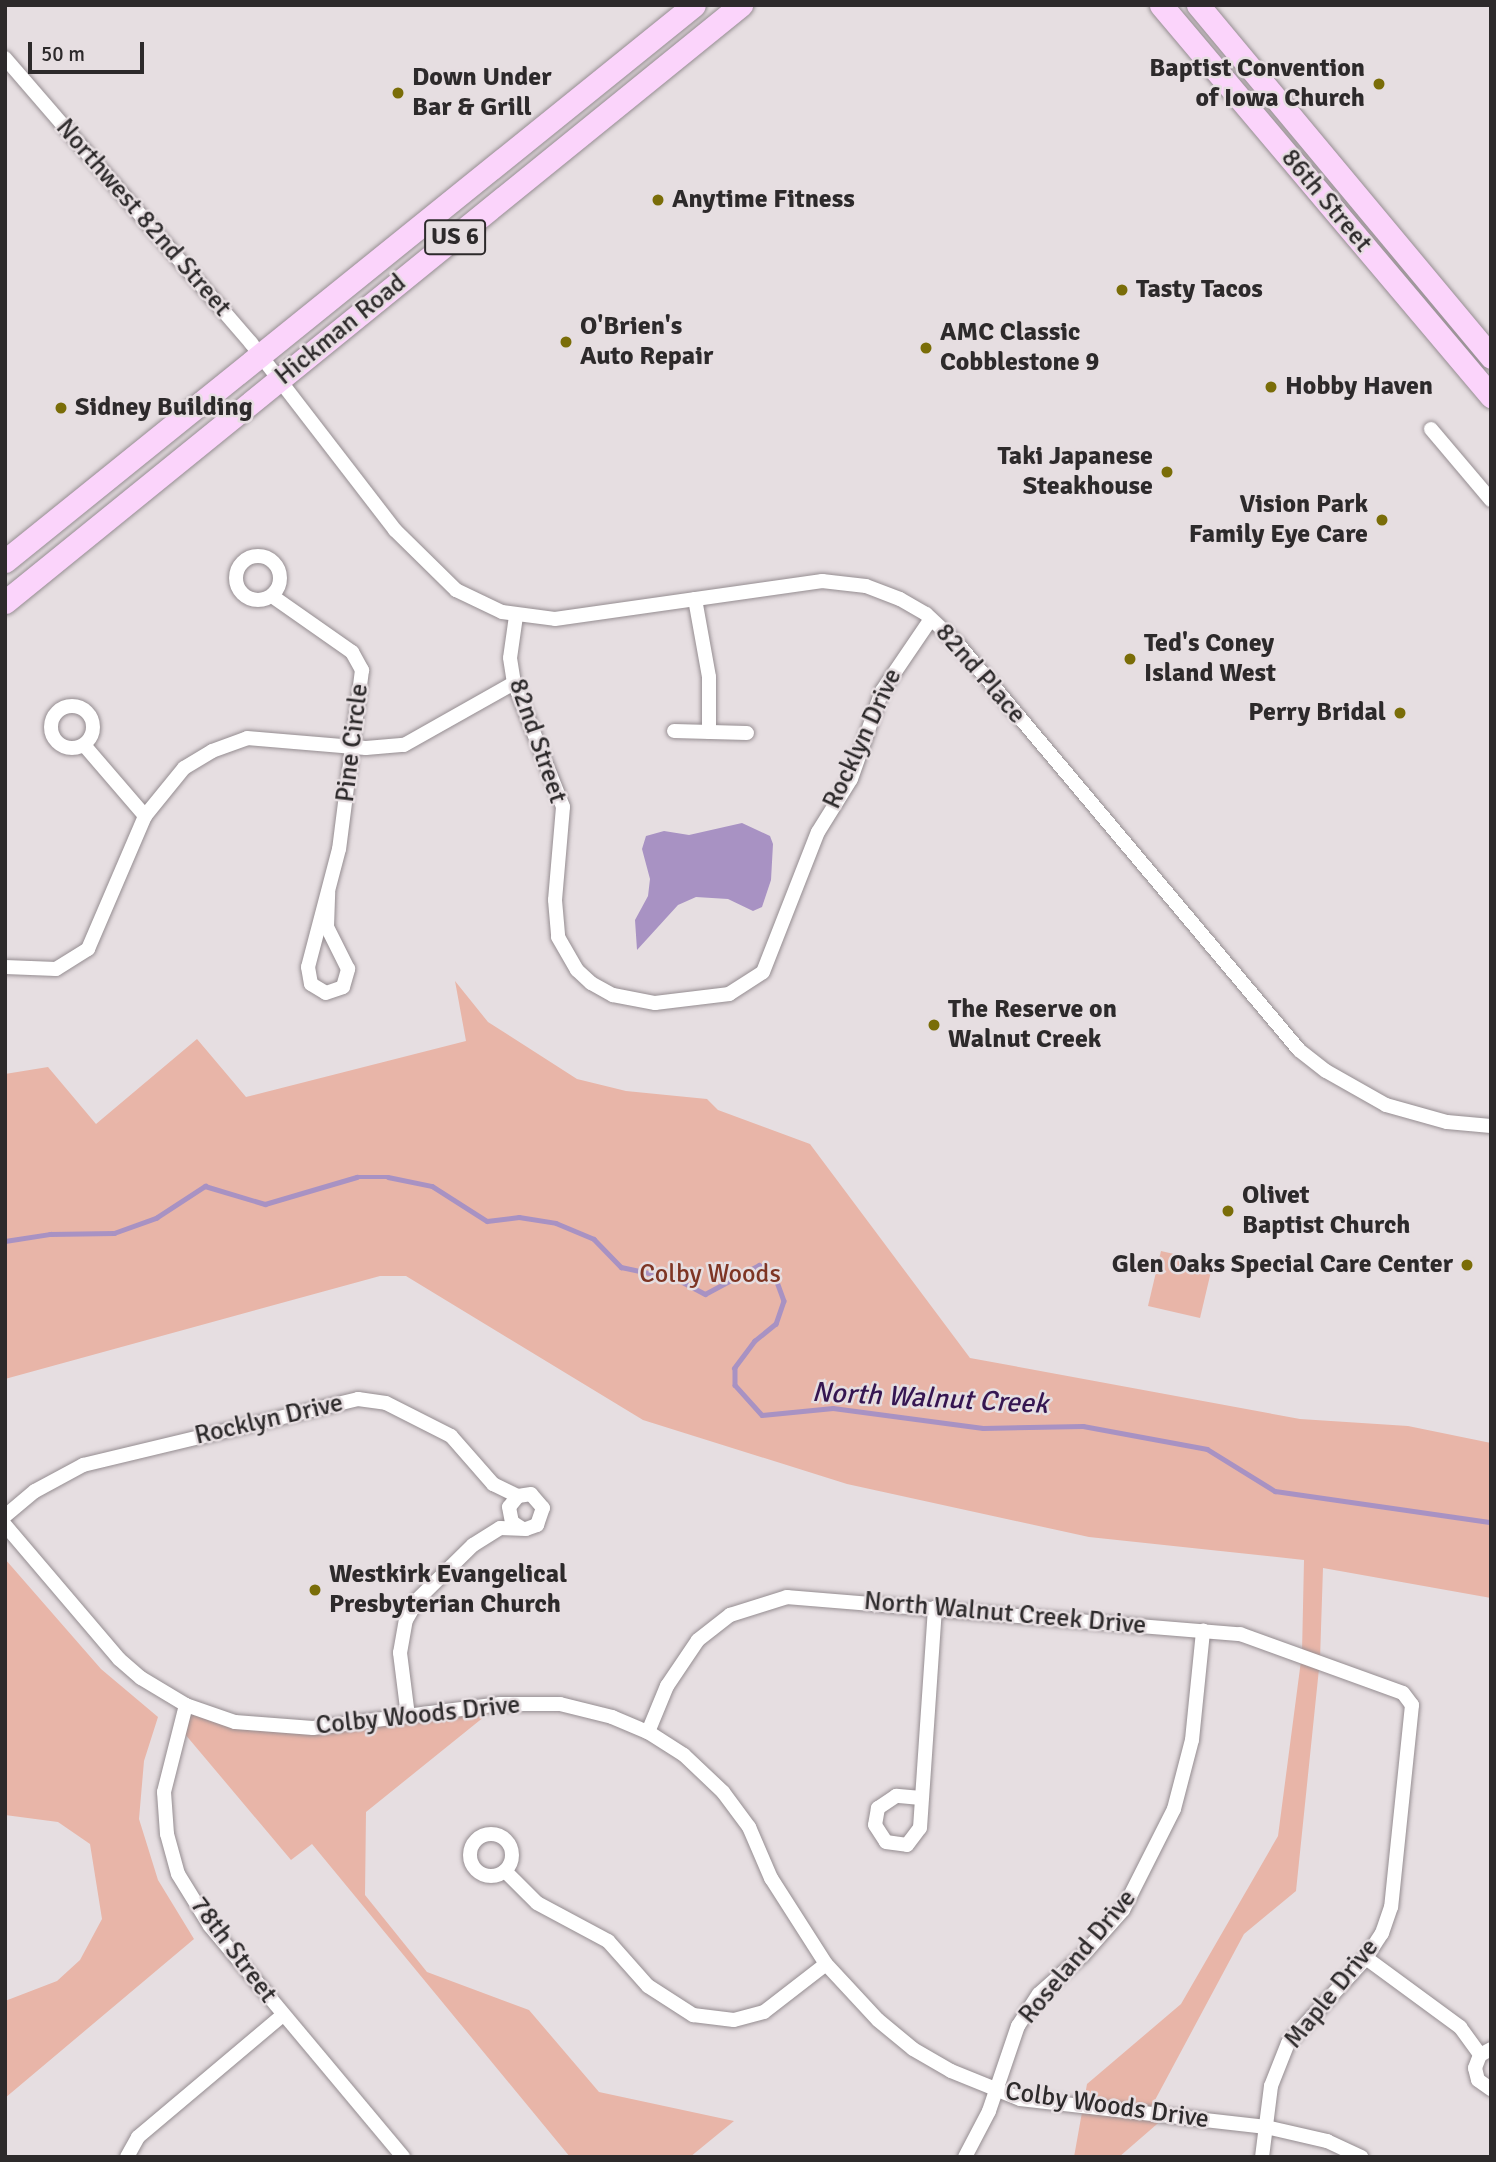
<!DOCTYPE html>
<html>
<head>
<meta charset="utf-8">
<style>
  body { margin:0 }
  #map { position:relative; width:1496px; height:2162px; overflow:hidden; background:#e6dee1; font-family:Signika,sans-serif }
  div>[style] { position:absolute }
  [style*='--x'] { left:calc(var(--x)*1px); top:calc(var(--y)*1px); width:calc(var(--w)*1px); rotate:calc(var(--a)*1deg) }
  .green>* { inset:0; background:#e8b5a8 }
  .water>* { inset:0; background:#a892c3 }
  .stream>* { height:4.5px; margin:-2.25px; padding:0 2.25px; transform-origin:2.25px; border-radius:2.25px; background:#a892c3 }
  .roads { filter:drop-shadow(0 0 2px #958d91) drop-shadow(0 0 2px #958d91) }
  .street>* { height:14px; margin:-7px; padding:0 7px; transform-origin:7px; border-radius:7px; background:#fff }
  .street>.ring { margin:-7px; padding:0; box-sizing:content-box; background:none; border:14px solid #fff; border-radius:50% }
  .primary>* { height:23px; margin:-11.5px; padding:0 11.5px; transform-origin:11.5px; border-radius:11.5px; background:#fbd4fb }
  .dots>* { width:19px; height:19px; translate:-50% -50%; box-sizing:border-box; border:4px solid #e6dee1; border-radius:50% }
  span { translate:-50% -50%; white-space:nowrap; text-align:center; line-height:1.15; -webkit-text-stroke:5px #e6dee1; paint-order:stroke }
  .shield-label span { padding:2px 5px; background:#e6dee1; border:2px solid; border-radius:5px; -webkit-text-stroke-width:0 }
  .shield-label { font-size:24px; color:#2d2a2b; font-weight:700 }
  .poi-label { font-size:26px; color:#2d2a2b; font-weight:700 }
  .right { translate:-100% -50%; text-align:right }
  .left { translate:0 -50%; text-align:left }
  .street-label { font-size:26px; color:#2d2a2b }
  .park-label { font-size:26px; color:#7e3524 }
  .water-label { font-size:28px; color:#351551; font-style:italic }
  .frame { position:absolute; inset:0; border:7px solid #2d2a2b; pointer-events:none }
  .scale { position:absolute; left:28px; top:42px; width:116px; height:32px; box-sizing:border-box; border:4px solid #2d2a2b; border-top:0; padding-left:9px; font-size:21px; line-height:24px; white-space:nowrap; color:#2d2a2b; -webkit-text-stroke:5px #e6dee1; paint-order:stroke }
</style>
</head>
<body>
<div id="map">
  <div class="green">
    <div style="clip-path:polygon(455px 981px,488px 1022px,577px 1079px,626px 1091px,707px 1099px,718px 1110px,810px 1144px,970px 1358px,1300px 1419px,1408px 1426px,1491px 1443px,1491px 1598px,1323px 1568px,1320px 1659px,1296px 1891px,1244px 1934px,1147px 2115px,1164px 2118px,1119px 2157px,1074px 2157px,1087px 2084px,1181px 2004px,1278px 1836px,1302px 1653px,1304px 1560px,1089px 1537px,847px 1484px,643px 1420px,406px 1276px,380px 1276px,5px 1379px,5px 1074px,48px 1067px,96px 1124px,197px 1039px,246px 1097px,466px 1041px)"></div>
    <div style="clip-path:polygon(1161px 1251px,1213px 1263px,1200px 1318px,1148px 1306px)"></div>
    <div style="clip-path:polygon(5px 1559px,101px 1669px,158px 1717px,144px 1761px,139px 1819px,158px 1880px,194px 1939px,5px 2098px,5px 2001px,57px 1981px,80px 1960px,102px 1919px,90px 1844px,58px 1822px,5px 1815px)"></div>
    <div style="clip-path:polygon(500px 1704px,366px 1812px,365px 1895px,427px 1972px,529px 2010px,599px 2092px,734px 2121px,690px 2157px,570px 2157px,312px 1844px,291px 1860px,179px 1727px,186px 1705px,260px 1727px)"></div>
  </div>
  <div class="water">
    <div style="clip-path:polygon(742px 823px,770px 836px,773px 844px,771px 880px,762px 907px,753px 911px,728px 899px,696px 897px,678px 905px,637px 950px,635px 920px,648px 896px,650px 879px,642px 849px,646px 836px,664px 831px,689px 835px)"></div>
  </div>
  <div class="stream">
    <div style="--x:5;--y:1241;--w:46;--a:-8.8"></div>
    <div style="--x:50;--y:1234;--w:64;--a:-0.9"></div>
    <div style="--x:114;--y:1233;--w:45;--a:-19.7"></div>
    <div style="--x:156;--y:1218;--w:59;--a:-33.1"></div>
    <div style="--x:205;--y:1186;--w:63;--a:16.7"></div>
    <div style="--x:265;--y:1204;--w:96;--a:-16.4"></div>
    <div style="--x:357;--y:1177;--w:31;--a:0"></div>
    <div style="--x:388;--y:1177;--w:45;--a:11.6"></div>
    <div style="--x:432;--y:1186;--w:65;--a:32.5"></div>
    <div style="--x:487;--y:1221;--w:32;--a:-7"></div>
    <div style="--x:519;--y:1217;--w:37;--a:9"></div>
    <div style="--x:556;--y:1223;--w:41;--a:22.8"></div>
    <div style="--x:594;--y:1239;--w:39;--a:46"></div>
    <div style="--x:621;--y:1267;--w:57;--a:12.1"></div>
    <div style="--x:677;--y:1279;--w:32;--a:28"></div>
    <div style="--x:705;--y:1294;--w:61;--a:-28.2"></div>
    <div style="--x:759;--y:1265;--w:22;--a:39"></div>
    <div style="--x:776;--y:1279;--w:23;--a:70"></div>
    <div style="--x:784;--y:1301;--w:24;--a:109"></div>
    <div style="--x:776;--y:1324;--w:27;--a:141"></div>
    <div style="--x:755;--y:1341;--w:34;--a:127"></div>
    <div style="--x:735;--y:1368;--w:17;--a:90"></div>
    <div style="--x:735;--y:1385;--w:40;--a:48"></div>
    <div style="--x:762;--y:1415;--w:71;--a:-5.6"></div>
    <div style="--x:833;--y:1408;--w:151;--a:7.6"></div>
    <div style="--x:983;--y:1428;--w:100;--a:-1.1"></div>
    <div style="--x:1083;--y:1426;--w:126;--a:10.5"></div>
    <div style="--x:1207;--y:1449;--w:80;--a:31.7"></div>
    <div style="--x:1275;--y:1491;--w:218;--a:8.2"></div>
  </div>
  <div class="roads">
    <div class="street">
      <div style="--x:5;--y:58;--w:376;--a:49.2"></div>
      <div style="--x:251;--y:343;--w:236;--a:52.4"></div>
      <div style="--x:395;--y:530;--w:86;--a:44.5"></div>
      <div style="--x:456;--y:590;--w:51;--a:25.6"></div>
      <div style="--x:502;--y:612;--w:53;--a:7.5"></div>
      <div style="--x:555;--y:619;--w:270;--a:-8.1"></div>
      <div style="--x:822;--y:581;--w:44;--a:6.5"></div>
      <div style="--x:866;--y:586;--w:36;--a:21"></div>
      <div style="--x:900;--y:599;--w:30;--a:30"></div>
      <div style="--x:926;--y:614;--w:44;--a:43.2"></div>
      <div style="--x:958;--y:644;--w:530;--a:49.97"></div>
      <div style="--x:1299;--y:1050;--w:34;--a:38"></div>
      <div style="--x:1326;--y:1071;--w:69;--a:29.5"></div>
      <div style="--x:1386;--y:1105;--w:63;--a:15.6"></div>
      <div style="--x:1447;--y:1122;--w:44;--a:5.2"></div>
      <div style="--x:1431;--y:429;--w:93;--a:49.8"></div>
      <div class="ring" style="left:236px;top:556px;width:30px;height:30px"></div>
      <div style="--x:272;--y:596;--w:98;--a:35"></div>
      <div style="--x:352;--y:652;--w:21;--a:61"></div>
      <div style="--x:362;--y:670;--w:180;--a:97.3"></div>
      <div style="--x:339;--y:849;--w:122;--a:104.7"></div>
      <div style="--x:308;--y:967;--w:17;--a:80"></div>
      <div style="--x:311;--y:984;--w:17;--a:31"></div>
      <div style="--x:326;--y:993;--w:18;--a:-19"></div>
      <div style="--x:343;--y:987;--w:19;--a:-74"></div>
      <div style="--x:348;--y:969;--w:47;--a:-116.6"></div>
      <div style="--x:327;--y:927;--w:35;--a:-88"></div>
      <div style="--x:695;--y:599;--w:79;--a:79.8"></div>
      <div style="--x:709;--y:677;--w:55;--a:90"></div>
      <div style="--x:516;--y:616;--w:42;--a:98.1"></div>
      <div style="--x:510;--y:658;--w:25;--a:81"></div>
      <div style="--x:514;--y:683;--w:133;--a:68.4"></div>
      <div style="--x:563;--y:807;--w:93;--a:94.9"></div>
      <div style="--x:555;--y:900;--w:37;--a:85"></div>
      <div style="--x:558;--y:937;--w:38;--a:60"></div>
      <div style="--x:577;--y:970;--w:19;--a:43"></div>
      <div style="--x:591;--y:983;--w:25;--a:29"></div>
      <div style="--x:613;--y:995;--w:43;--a:10.8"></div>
      <div style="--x:655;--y:1003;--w:75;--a:-6.9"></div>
      <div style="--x:729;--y:994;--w:40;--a:-32.9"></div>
      <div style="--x:763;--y:972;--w:150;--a:-68.6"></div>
      <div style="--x:818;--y:832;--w:62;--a:-58.1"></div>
      <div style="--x:851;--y:779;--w:93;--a:-70.6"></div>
      <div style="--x:882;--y:691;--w:87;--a:-55.8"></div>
      <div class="ring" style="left:51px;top:706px;width:28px;height:28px"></div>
      <div style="--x:674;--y:731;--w:73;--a:1.6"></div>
      <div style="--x:84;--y:745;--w:94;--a:49.3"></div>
      <div style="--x:5;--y:967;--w:51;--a:2.2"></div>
      <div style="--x:56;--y:969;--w:38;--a:-32"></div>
      <div style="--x:88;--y:949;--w:145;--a:-66.8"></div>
      <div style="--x:145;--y:816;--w:62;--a:-50.9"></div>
      <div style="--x:184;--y:768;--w:33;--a:-31"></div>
      <div style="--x:212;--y:751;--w:37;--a:-20"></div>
      <div style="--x:247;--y:738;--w:119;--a:4.8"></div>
      <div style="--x:366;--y:748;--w:38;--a:-5"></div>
      <div style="--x:404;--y:745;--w:126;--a:-29.4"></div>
      <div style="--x:5;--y:1516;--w:39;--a:-40"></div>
      <div style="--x:35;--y:1491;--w:55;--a:-28.4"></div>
      <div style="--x:83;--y:1465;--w:283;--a:-13.5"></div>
      <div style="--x:358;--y:1399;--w:28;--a:8"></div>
      <div style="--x:386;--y:1403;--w:73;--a:26.9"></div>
      <div style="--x:451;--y:1436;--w:64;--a:48.8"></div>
      <div style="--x:493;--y:1484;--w:28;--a:26"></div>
      <div style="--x:5;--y:1525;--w:176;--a:49.6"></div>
      <div style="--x:119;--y:1659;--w:29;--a:41"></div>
      <div style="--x:141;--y:1678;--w:52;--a:31"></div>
      <div style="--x:186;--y:1705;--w:52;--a:19.1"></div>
      <div style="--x:235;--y:1722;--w:78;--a:4.4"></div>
      <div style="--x:313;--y:1728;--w:189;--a:-7.3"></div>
      <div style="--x:500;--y:1704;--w:60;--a:0"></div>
      <div style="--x:560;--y:1704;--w:54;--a:14"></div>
      <div style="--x:612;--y:1717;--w:39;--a:23"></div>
      <div style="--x:648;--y:1732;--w:43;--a:32.6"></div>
      <div style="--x:684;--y:1755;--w:54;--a:43.5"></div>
      <div style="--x:723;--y:1792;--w:44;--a:53.4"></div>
      <div style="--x:749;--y:1827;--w:56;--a:66.7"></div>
      <div style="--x:771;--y:1878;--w:102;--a:57.4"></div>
      <div style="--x:826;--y:1964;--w:76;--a:47.1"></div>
      <div style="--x:878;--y:2020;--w:45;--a:39.6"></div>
      <div style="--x:913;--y:2049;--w:44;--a:30.1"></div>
      <div style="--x:951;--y:2071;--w:74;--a:22.1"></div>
      <div style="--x:1020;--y:2099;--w:248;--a:6.5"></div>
      <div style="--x:1266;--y:2127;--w:63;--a:12.9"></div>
      <div style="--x:1327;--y:2141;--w:38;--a:25"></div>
      <div style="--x:186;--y:1705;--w:90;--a:104.2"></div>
      <div style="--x:164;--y:1792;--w:42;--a:85.9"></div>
      <div style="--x:167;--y:1834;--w:41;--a:74.6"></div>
      <div style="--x:178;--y:1874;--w:61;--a:58.4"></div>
      <div style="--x:210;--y:1926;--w:301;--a:50.1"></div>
      <div style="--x:408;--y:1716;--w:64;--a:-97.2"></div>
      <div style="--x:400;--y:1653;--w:34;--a:-80"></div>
      <div style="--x:406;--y:1620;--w:24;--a:-60"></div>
      <div style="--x:418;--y:1599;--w:77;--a:-44.5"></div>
      <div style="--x:473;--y:1545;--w:32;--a:-32"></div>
      <div style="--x:500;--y:1528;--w:26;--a:2"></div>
      <div style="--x:526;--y:1529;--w:12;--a:-20"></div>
      <div style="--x:537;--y:1525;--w:18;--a:-71"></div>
      <div style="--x:543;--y:1508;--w:18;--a:-131"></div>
      <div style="--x:531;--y:1494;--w:13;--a:171"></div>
      <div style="--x:518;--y:1496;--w:14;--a:129"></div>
      <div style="--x:509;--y:1507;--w:15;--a:79"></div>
      <div style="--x:512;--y:1522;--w:11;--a:34"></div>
      <div style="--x:648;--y:1732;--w:50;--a:-67.6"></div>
      <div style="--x:667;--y:1686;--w:55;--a:-56"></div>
      <div style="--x:698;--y:1640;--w:41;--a:-38"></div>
      <div style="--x:730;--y:1615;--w:60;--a:-17.5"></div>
      <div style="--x:787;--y:1597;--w:455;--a:4.7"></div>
      <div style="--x:1240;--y:1634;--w:173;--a:19.9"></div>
      <div style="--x:1403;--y:1693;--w:15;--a:53"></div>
      <div style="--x:1412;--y:1705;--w:203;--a:95.9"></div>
      <div style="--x:1391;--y:1907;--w:28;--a:109"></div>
      <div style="--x:1382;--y:1933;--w:30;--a:123"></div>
      <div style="--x:1366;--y:1958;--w:115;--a:132.5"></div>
      <div style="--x:1288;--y:2043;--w:46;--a:111.6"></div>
      <div style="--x:1271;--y:2086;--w:72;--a:97.2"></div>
      <div style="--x:921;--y:1798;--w:25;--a:-175"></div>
      <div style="--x:896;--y:1796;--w:22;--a:146"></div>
      <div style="--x:878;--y:1808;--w:17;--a:100"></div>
      <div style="--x:875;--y:1825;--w:20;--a:57"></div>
      <div style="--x:886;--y:1842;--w:21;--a:8"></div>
      <div style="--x:907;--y:1845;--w:21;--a:-53"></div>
      <div style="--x:920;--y:1828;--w:221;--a:-86.1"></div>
      <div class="ring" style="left:470px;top:1834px;width:28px;height:28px"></div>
      <div style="--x:505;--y:1871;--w:45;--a:45"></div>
      <div style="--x:537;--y:1903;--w:81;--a:28.2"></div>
      <div style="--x:608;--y:1941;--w:60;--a:48.4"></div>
      <div style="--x:648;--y:1986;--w:54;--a:32.8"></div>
      <div style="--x:693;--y:2015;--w:41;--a:7"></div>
      <div style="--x:734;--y:2020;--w:31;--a:-15"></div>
      <div style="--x:764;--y:2012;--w:78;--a:-37.7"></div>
      <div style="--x:1366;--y:1958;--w:117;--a:36.3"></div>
      <div style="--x:1460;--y:2027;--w:34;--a:54"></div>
      <div style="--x:1491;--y:2049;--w:13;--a:151"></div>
      <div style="--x:1480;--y:2055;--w:14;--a:111"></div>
      <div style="--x:1475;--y:2068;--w:12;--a:76"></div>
      <div style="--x:1478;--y:2080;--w:16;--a:35"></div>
      <div style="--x:127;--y:2157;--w:23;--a:-61"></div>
      <div style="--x:138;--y:2137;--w:189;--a:-40.1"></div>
      <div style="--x:965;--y:2157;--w:52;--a:-62.4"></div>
      <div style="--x:989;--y:2111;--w:90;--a:-71.2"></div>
      <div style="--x:1018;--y:2026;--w:38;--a:-57"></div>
      <div style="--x:1039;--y:1994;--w:59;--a:-41.6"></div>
      <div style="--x:1083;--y:1955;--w:60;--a:-48.4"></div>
      <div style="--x:1123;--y:1910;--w:113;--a:-63.2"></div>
      <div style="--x:1174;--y:1809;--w:71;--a:-75.4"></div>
      <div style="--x:1192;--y:1740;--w:110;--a:-84.2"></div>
    </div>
    <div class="primary">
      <div style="--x:1161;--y:5;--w:512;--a:49.84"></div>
      <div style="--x:1198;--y:5;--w:458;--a:50.2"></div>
      <div style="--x:5;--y:561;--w:885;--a:-38.9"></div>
      <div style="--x:5;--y:602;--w:948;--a:-39.05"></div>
    </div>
  </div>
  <div class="dots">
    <div style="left:1379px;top:84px;background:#7a6d08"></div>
    <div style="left:398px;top:93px;background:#7a6d08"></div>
    <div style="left:658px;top:200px;background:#7a6d08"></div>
    <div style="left:1122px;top:290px;background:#7a6d08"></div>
    <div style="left:566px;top:342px;background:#7a6d08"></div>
    <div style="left:926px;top:348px;background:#7a6d08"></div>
    <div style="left:1271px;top:387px;background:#7a6d08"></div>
    <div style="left:61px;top:408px;background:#7a6d08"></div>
    <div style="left:1167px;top:472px;background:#7a6d08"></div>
    <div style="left:1382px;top:520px;background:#7a6d08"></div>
    <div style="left:1130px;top:659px;background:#7a6d08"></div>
    <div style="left:1400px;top:713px;background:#7a6d08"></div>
    <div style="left:934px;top:1025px;background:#7a6d08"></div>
    <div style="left:1228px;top:1211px;background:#7a6d08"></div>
    <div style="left:1467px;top:1265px;background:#7a6d08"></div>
    <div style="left:315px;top:1590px;background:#7a6d08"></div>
  </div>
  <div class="shield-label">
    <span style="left:455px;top:237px">US 6</span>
  </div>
  <div class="poi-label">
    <span class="right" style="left:1365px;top:84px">Baptist Convention<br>of Iowa Church</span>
    <span class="left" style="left:412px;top:93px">Down Under<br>Bar &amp; Grill</span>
    <span class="left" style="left:672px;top:200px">Anytime Fitness</span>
    <span class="left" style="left:1136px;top:290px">Tasty Tacos</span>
    <span class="left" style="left:580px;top:342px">O'Brien's<br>Auto Repair</span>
    <span class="left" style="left:940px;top:348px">AMC Classic<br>Cobblestone 9</span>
    <span class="left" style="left:1285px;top:387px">Hobby Haven</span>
    <span class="left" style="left:75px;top:408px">Sidney Building</span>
    <span class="right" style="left:1153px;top:472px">Taki Japanese<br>Steakhouse</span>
    <span class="right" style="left:1368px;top:520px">Vision Park<br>Family Eye Care</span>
    <span class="left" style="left:1144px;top:659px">Ted's Coney<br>Island West</span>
    <span class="right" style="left:1386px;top:713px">Perry Bridal</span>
    <span class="left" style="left:948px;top:1025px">The Reserve on<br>Walnut Creek</span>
    <span class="left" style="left:1242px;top:1211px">Olivet<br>Baptist Church</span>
    <span class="right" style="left:1453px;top:1265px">Glen Oaks Special Care Center</span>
    <span class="left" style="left:329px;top:1590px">Westkirk Evangelical<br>Presbyterian Church</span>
  </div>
  <div class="street-label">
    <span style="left:1326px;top:201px;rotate:50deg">86th Street</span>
    <span style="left:143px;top:218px;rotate:49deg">Northwest 82nd Street</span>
    <span style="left:341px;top:330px;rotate:-39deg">Hickman Road</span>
    <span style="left:980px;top:674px;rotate:49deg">82nd Place</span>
    <span style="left:863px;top:739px;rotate:-65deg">Rocklyn Drive</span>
    <span style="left:537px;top:741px;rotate:71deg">82nd Street</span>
    <span style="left:353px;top:743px;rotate:-83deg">Pine Circle</span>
    <span style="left:269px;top:1420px;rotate:-13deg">Rocklyn Drive</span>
    <span style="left:1005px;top:1614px;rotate:5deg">North Walnut Creek Drive</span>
    <span style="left:418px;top:1716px;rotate:-6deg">Colby Woods Drive</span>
    <span style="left:233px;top:1950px;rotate:53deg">78th Street</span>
    <span style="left:1078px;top:1957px;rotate:-50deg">Roseland Drive</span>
    <span style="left:1332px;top:1994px;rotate:-51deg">Maple Drive</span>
    <span style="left:1107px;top:2106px;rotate:8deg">Colby Woods Drive</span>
  </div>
  <div class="park-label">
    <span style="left:710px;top:1275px">Colby Woods</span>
  </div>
  <div class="water-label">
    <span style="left:930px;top:1398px;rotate:3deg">North Walnut Creek</span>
  </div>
  <div class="frame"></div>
  <div class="scale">50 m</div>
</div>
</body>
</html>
